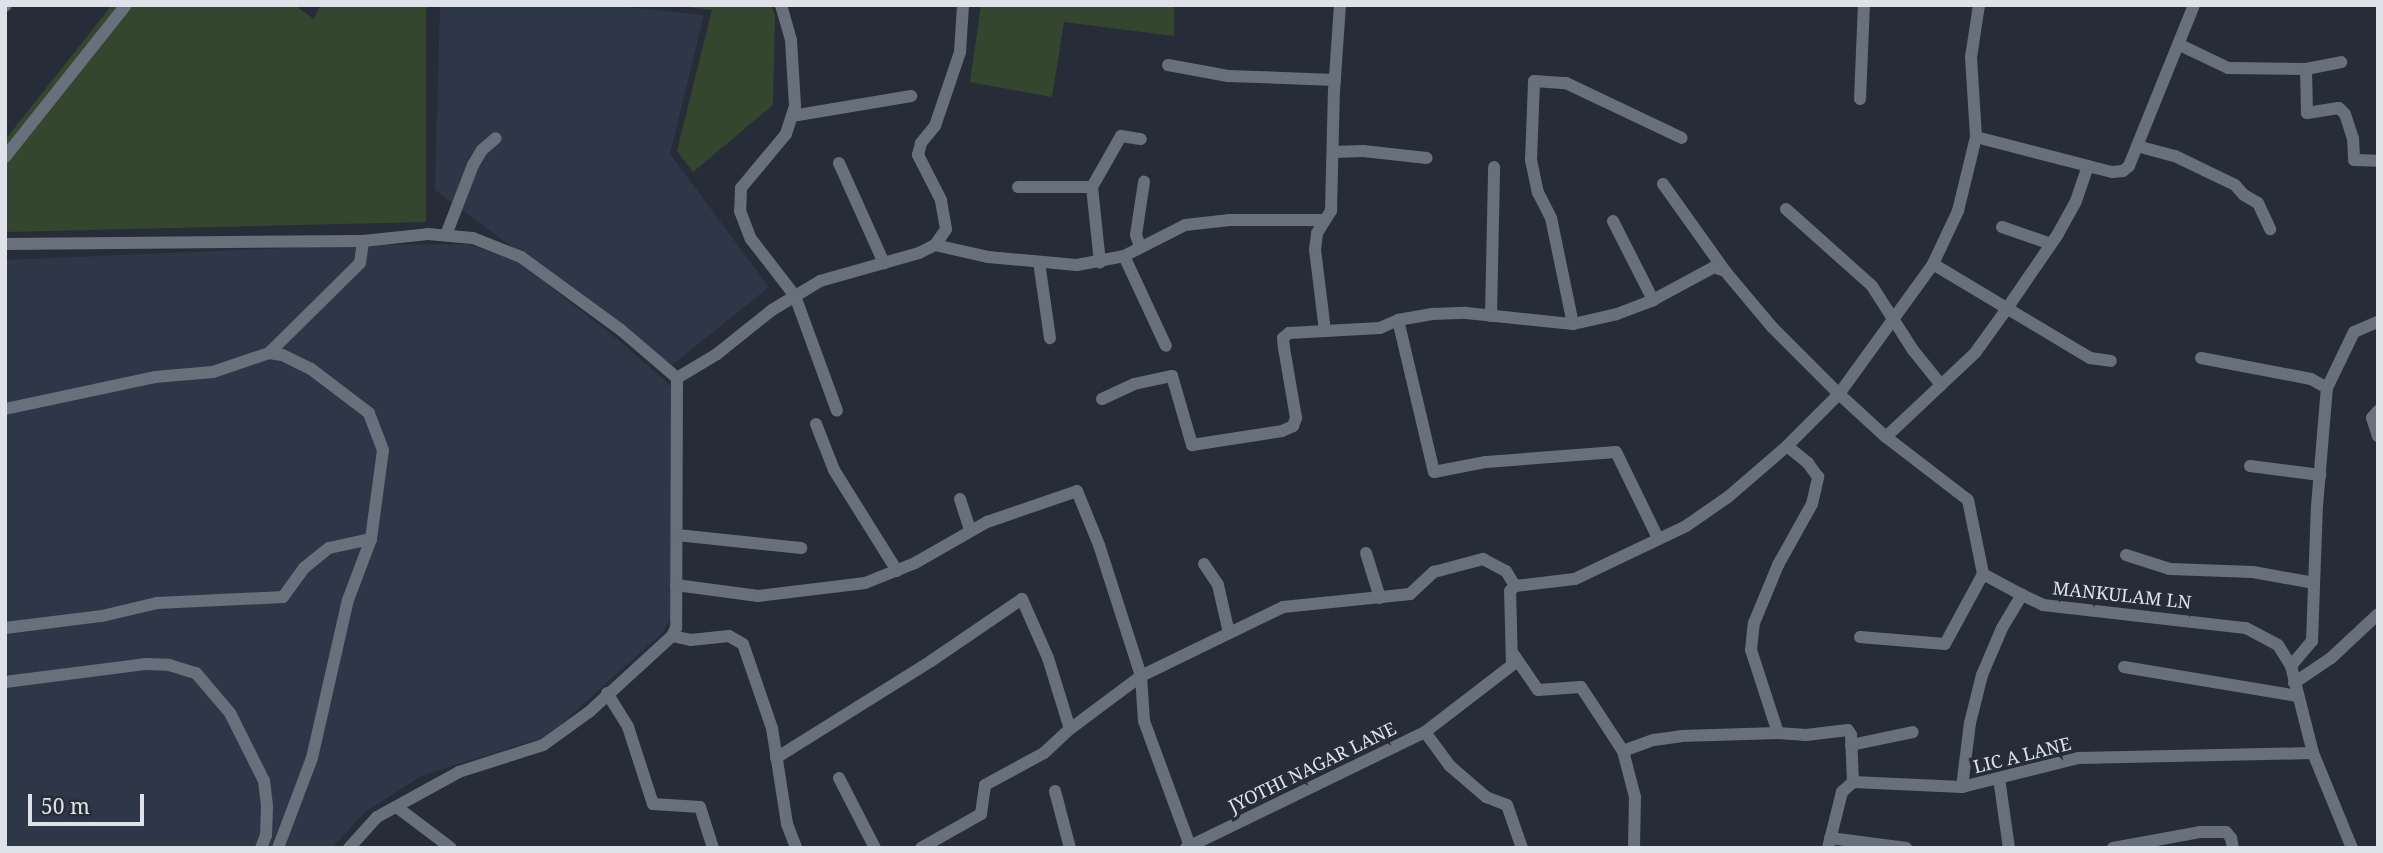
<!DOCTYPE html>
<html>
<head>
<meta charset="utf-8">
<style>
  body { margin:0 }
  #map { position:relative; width:2383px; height:853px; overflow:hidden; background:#262d38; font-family:"Noto Serif",serif }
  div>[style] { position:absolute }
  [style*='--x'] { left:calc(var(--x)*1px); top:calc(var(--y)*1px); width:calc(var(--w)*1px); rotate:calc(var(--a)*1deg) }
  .built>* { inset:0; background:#2e3747 }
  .green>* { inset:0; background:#35462f }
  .minor>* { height:12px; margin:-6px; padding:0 6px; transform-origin:6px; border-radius:6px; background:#68707c }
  span { translate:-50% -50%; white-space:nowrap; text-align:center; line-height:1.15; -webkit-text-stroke:7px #262d38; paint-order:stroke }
  .street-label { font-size:18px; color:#dee2e9 }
  .frame { position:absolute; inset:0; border:7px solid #dee2e9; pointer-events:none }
  .scale { position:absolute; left:28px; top:794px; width:116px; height:32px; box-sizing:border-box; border:4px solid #dee2e9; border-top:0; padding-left:9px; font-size:21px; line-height:24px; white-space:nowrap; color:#dee2e9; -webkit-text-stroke:5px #262d38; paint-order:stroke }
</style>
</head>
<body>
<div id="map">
  <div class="built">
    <div style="clip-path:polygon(440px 5px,610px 5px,704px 15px,670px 154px,769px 287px,672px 365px,435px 190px)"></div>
    <div style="clip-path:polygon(467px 244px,516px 260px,616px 338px,671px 386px,671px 618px,663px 632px,548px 736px,421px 776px,364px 813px,332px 848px,5px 848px,5px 260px,358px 245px)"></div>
  </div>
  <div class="green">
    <div style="clip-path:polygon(112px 5px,294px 5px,314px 19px,320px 5px,426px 5px,426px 222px,5px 232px,5px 140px)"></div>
    <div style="clip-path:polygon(669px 5px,771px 5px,775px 15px,773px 105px,693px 172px,677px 151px,712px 10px)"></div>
    <div style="clip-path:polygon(981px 5px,1174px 5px,1174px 36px,1064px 22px,1052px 97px,970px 82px)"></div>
  </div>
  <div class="minor">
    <div style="--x:781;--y:5;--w:36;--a:74"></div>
    <div style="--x:791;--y:40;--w:66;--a:86.5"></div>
    <div style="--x:795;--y:106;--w:29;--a:108"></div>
    <div style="--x:786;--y:134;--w:70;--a:129.8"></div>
    <div style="--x:741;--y:188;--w:23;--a:92"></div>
    <div style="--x:740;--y:211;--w:30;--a:69"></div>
    <div style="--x:751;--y:239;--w:72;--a:52.3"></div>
    <div style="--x:795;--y:296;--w:122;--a:69.9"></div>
    <div style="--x:1979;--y:5;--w:53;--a:98.7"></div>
    <div style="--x:1971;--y:57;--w:80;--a:86.4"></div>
    <div style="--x:1976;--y:137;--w:76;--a:103.7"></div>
    <div style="--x:1958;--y:211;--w:59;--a:115.3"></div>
    <div style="--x:1933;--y:264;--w:183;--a:30.9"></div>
    <div style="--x:2090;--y:358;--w:21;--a:8"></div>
    <div style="--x:2194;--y:5;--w:174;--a:112"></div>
    <div style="--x:2129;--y:166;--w:8;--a:140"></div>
    <div style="--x:2123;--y:171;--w:11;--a:175"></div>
    <div style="--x:2112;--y:172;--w:25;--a:-166"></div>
    <div style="--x:2088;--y:166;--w:39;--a:109"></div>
    <div style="--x:2075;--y:203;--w:35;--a:119"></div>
    <div style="--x:2058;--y:234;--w:92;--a:124.4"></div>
    <div style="--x:2006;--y:310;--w:53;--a:125.8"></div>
    <div style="--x:1975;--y:353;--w:122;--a:136.7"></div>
    <div style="--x:1886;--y:437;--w:103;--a:37.5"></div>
    <div style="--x:1968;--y:500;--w:76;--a:78.5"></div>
    <div style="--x:1983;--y:574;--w:44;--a:28.3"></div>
    <div style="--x:2022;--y:595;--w:23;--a:25"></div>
    <div style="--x:2043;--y:605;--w:204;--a:6.5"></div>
    <div style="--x:2246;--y:628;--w:36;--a:28"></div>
    <div style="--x:2278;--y:645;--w:25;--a:58"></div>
    <div style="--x:2291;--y:666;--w:90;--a:75.8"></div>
    <div style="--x:2313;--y:753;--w:103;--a:67.7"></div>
    <div style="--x:5;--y:6;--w:1;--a:-45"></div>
    <div style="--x:2180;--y:45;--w:53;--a:25.6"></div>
    <div style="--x:2228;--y:68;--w:78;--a:0.7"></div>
    <div style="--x:2306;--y:69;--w:36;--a:-11"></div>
    <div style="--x:1168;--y:65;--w:61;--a:10.4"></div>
    <div style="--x:1228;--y:76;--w:107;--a:2.1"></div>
    <div style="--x:2306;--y:69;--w:44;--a:88.7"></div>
    <div style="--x:2307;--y:113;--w:32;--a:-9"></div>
    <div style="--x:2339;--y:108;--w:8;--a:45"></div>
    <div style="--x:2345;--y:114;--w:25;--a:72"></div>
    <div style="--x:2353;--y:138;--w:22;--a:87"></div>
    <div style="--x:2354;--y:160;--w:24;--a:2"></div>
    <div style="--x:1860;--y:99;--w:94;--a:-87.6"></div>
    <div style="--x:792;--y:116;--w:121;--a:-9.5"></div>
    <div style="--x:1976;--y:137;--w:116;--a:14.5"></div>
    <div style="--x:2137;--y:146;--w:39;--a:15"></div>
    <div style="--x:2175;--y:156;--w:67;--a:25.8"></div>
    <div style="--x:2235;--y:185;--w:13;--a:48"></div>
    <div style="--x:2244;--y:195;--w:16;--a:30"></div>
    <div style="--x:2258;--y:203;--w:29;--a:65"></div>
    <div style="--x:1333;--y:152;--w:30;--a:-2"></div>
    <div style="--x:1363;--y:151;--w:64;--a:6.2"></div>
    <div style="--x:5;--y:157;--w:194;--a:-51.5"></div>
    <div style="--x:839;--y:163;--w:110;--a:65.8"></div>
    <div style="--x:1663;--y:184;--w:107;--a:54.5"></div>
    <div style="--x:1018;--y:187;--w:74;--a:0"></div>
    <div style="--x:1092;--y:187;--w:59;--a:-60.4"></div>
    <div style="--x:1121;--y:136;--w:20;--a:9"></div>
    <div style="--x:1092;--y:187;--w:76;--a:84"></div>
    <div style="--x:1786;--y:209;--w:115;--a:41.8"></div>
    <div style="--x:1872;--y:286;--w:76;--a:57.4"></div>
    <div style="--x:1913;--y:350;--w:45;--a:51.3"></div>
    <div style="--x:1613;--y:221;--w:89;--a:63.1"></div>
    <div style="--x:2002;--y:227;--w:52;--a:19.1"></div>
    <div style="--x:446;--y:235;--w:75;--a:-68.9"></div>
    <div style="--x:473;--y:165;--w:17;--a:-59"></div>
    <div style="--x:482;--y:150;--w:18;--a:-41"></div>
    <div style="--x:5;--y:244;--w:358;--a:-0.5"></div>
    <div style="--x:363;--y:241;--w:65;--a:-6.1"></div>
    <div style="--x:428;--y:234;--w:45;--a:5.1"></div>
    <div style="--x:473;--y:238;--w:52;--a:21.6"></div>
    <div style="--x:521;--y:257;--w:124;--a:36.1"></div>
    <div style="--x:621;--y:330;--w:74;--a:40.6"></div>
    <div style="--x:677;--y:378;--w:250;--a:90.2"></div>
    <div style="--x:676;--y:628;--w:9;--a:117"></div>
    <div style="--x:672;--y:636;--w:113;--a:137.5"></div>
    <div style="--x:589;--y:712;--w:57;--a:144.3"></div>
    <div style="--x:543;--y:745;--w:88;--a:162.2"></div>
    <div style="--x:459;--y:772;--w:94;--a:151.2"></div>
    <div style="--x:377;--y:817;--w:42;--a:132.1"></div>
    <div style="--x:935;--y:245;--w:54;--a:12.8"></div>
    <div style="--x:988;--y:257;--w:89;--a:5.1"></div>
    <div style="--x:1077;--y:265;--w:48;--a:-10.8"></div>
    <div style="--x:1124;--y:256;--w:68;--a:-26.9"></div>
    <div style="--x:1185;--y:225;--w:45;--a:-6.3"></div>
    <div style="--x:1230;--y:220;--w:93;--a:0"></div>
    <div style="--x:1140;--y:247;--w:13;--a:-108"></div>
    <div style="--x:1136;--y:235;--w:54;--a:-81.4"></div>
    <div style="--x:1124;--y:256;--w:99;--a:65"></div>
    <div style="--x:1039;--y:262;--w:77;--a:81.8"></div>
    <div style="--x:1491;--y:316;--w:149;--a:-88.8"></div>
    <div style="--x:1398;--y:320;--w:156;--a:76.7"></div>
    <div style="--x:1434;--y:472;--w:53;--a:-10.9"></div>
    <div style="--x:1486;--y:462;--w:130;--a:-4.4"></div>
    <div style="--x:1616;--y:452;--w:96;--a:64"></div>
    <div style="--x:1573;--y:324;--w:108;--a:-101.7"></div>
    <div style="--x:1551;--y:218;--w:28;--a:-117"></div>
    <div style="--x:1538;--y:193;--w:34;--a:-102"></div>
    <div style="--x:1531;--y:160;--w:79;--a:-87.8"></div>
    <div style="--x:1534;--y:81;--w:32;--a:4"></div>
    <div style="--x:1566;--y:83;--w:128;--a:25.4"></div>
    <div style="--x:1325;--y:331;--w:82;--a:-97"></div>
    <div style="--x:1315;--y:250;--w:17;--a:-83"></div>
    <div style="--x:1317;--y:233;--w:26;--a:-58"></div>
    <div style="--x:1331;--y:211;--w:120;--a:-88.6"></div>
    <div style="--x:1334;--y:91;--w:86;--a:-86"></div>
    <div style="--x:2201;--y:358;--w:112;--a:10.8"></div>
    <div style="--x:2311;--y:379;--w:18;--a:29"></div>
    <div style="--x:677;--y:378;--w:47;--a:-31"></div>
    <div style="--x:717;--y:354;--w:70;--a:-38.7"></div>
    <div style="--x:772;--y:310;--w:56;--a:-31.1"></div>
    <div style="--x:820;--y:281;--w:103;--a:-15.8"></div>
    <div style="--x:919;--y:253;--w:18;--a:-27"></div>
    <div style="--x:935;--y:245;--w:19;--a:-55"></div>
    <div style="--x:946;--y:229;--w:29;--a:-100"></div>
    <div style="--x:941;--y:200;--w:51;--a:-117.1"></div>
    <div style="--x:918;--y:155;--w:12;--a:-76"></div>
    <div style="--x:921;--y:143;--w:22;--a:-51"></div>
    <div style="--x:935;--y:126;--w:78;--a:-71.3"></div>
    <div style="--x:960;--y:52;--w:47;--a:-86.3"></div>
    <div style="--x:1102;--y:399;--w:35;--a:-25"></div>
    <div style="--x:1134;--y:384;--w:39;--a:-12"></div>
    <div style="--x:1172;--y:376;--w:72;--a:73.8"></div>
    <div style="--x:1192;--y:445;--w:91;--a:-8.8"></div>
    <div style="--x:1282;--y:431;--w:12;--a:-24"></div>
    <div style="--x:1293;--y:426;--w:9;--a:-69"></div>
    <div style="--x:1296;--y:418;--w:71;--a:-99.7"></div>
    <div style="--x:1284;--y:348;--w:10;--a:-96"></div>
    <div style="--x:1283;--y:338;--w:8;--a:-40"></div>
    <div style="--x:1289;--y:333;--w:91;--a:-3.1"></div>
    <div style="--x:1380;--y:328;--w:20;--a:-24"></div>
    <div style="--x:1398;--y:320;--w:36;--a:-10"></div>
    <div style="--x:1433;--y:314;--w:33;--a:-2"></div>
    <div style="--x:1466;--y:313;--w:108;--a:5.9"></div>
    <div style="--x:1573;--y:324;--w:45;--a:-12.8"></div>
    <div style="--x:1617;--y:314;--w:39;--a:-21"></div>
    <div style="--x:1653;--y:300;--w:69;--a:-28.4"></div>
    <div style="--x:1714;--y:267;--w:12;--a:20"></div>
    <div style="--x:1725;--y:271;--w:73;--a:50"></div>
    <div style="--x:1772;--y:327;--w:95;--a:45"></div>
    <div style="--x:1839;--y:394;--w:160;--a:-54.1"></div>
    <div style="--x:5;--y:409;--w:153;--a:-12"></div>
    <div style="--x:155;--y:377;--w:58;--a:-4.9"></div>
    <div style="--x:213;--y:372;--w:59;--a:-18.7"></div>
    <div style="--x:2378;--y:411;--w:9;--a:131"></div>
    <div style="--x:2372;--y:418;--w:19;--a:72"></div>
    <div style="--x:816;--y:424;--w:49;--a:68.6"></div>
    <div style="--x:834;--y:470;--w:119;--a:58"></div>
    <div style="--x:2250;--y:466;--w:71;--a:7.3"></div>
    <div style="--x:960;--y:499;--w:33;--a:72"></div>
    <div style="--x:677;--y:535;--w:125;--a:6"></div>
    <div style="--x:1366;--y:553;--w:47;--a:72.7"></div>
    <div style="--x:2126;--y:555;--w:46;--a:17.7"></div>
    <div style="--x:2170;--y:569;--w:83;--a:2.1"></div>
    <div style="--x:2253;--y:572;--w:62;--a:10.2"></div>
    <div style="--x:1204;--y:564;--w:25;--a:56"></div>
    <div style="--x:1218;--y:585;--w:49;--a:77.1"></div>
    <div style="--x:676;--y:585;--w:83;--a:7.6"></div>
    <div style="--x:758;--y:596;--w:108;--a:-6.9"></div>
    <div style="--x:865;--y:583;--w:54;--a:-21.8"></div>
    <div style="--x:915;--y:563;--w:83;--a:-29.7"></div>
    <div style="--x:987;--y:522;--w:95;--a:-19"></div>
    <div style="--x:1077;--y:491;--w:58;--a:67.8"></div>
    <div style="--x:1099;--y:545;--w:138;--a:72.2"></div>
    <div style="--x:1141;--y:676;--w:45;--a:86.2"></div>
    <div style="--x:1144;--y:721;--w:133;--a:69.8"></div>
    <div style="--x:5;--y:628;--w:98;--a:-7.1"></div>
    <div style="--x:102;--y:616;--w:57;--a:-13.3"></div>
    <div style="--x:157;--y:603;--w:126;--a:-2.7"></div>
    <div style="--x:283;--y:597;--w:36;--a:-54"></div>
    <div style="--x:304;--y:568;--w:32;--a:-39"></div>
    <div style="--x:329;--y:548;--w:43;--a:-12.1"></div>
    <div style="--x:371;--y:539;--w:90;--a:-82.3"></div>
    <div style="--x:383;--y:450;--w:40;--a:-111"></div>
    <div style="--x:369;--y:413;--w:73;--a:-142.8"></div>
    <div style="--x:311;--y:369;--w:32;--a:-154"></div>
    <div style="--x:282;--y:355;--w:13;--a:-171"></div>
    <div style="--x:269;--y:353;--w:128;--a:-44.7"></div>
    <div style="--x:360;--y:263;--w:22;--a:-82"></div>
    <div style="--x:672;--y:636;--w:19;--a:12"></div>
    <div style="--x:691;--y:640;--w:38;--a:-6"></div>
    <div style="--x:729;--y:636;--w:16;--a:30"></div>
    <div style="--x:743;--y:644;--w:89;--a:71"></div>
    <div style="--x:772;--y:728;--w:97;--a:81.1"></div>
    <div style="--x:787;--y:824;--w:26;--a:69"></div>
    <div style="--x:1860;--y:637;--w:85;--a:4.7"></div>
    <div style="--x:1945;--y:644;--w:80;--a:-61.5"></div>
    <div style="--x:1514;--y:655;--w:42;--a:55.6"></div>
    <div style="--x:1538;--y:690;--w:43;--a:-4"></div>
    <div style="--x:1581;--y:687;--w:77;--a:56.7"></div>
    <div style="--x:2291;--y:666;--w:33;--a:-50"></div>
    <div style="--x:2312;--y:641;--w:135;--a:-87.9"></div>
    <div style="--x:2317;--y:506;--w:118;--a:-85.2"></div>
    <div style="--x:2327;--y:388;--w:62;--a:-64.3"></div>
    <div style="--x:2354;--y:332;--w:26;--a:-23"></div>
    <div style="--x:2124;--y:667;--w:175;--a:9.5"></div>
    <div style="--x:5;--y:682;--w:141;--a:-7.3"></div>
    <div style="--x:145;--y:664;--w:24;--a:2"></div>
    <div style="--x:169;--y:665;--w:28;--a:17"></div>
    <div style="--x:196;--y:673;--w:52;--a:49.6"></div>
    <div style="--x:230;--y:713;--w:76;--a:63.4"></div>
    <div style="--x:264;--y:781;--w:26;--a:83"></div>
    <div style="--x:267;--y:807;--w:28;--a:92"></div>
    <div style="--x:266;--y:835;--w:14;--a:111"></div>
    <div style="--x:2294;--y:683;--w:45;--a:-34"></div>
    <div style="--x:2331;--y:658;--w:64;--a:-43.1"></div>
    <div style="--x:607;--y:693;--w:40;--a:58"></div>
    <div style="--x:628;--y:727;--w:81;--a:72"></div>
    <div style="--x:653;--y:804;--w:47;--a:3.7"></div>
    <div style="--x:700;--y:807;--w:43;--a:72.4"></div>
    <div style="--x:1425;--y:732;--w:110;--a:-37.6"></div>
    <div style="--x:1512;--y:665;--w:74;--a:-91.5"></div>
    <div style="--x:1510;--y:591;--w:7;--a:-45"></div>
    <div style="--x:1515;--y:586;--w:60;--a:-6.7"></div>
    <div style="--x:1575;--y:579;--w:123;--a:-25.5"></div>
    <div style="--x:1686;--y:526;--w:51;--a:-34.6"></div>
    <div style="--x:1728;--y:497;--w:78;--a:-40.8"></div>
    <div style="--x:1787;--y:446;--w:74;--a:-45"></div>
    <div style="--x:1839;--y:394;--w:64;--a:42.5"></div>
    <div style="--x:1778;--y:733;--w:28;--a:4"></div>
    <div style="--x:1806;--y:735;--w:42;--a:-6.8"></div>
    <div style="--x:1848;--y:730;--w:6;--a:59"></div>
    <div style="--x:1851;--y:735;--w:47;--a:87.6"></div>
    <div style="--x:1851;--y:745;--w:63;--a:-11.8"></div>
    <div style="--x:776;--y:758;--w:183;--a:-32"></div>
    <div style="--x:931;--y:661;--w:110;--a:-34.3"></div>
    <div style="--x:1022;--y:599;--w:64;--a:66.2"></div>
    <div style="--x:1048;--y:658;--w:74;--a:72.8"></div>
    <div style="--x:839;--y:778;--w:79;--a:62.8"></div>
    <div style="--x:1999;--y:778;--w:71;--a:81.9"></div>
    <div style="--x:1962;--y:787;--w:64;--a:-82.9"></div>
    <div style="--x:1970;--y:723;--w:49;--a:-76"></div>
    <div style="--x:1982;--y:675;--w:51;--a:-66.9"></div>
    <div style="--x:2002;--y:628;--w:39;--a:-59"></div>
    <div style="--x:1055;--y:791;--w:59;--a:75.3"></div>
    <div style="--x:398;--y:808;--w:66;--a:37"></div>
    <div style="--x:1830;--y:838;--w:77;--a:7.5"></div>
    <div style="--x:278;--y:848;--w:96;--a:-69.3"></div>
    <div style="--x:312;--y:758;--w:162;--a:-77.2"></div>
    <div style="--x:348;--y:600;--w:65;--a:-69.3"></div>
    <div style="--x:921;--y:848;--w:69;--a:-29.5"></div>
    <div style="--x:981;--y:814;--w:29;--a:-82"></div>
    <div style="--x:985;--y:785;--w:67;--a:-28.5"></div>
    <div style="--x:1044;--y:753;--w:35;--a:-43"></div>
    <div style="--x:1070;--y:729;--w:89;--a:-36.7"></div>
    <div style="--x:1141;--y:676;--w:158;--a:-25.9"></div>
    <div style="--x:1283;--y:607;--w:128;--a:-5.8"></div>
    <div style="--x:1410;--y:594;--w:33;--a:-43"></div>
    <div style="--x:1434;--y:572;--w:51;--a:-14.9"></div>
    <div style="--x:1483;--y:559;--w:26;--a:28"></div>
    <div style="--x:1506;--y:571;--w:17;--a:59"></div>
    <div style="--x:1186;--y:848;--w:266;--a:-25.9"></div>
    <div style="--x:1425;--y:732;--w:42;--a:53.7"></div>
    <div style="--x:1450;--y:766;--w:48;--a:40.7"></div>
    <div style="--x:1486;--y:797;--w:22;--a:21"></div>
    <div style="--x:1507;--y:805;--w:46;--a:70.8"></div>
    <div style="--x:1634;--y:848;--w:51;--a:-88.9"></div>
    <div style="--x:1635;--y:797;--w:48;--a:-104.6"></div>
    <div style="--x:1623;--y:751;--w:33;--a:-20"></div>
    <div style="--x:1654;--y:740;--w:27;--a:-8"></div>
    <div style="--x:1681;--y:736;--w:97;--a:-1.8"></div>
    <div style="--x:1778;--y:733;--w:87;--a:-108"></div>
    <div style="--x:1751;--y:650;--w:27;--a:-84"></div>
    <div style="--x:1754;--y:623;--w:63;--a:-67.5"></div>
    <div style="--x:1778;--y:565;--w:70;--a:-60.9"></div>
    <div style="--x:1812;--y:504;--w:28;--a:-77"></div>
    <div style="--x:1818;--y:477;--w:17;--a:-126"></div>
    <div style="--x:1808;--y:463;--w:27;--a:-141"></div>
    <div style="--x:1828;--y:848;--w:58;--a:-76"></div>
    <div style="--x:1842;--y:792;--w:15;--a:-42"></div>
    <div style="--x:1853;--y:782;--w:109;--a:2.6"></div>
    <div style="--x:1962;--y:787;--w:120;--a:-14"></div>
    <div style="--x:2078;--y:758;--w:235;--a:-1.2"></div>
    <div style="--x:2113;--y:848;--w:88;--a:-10.4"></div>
    <div style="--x:2200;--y:832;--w:26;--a:0"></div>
    <div style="--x:2226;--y:832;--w:8;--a:50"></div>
    <div style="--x:2231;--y:838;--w:10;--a:79"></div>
  </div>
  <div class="street-label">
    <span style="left:2122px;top:595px;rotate:6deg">MANKULAM LN</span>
    <span style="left:2022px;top:755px;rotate:-14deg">LIC A LANE</span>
    <span style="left:1312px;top:767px;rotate:-26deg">JYOTHI NAGAR LANE</span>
  </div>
  <div class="frame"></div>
  <div class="scale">50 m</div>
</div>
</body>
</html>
